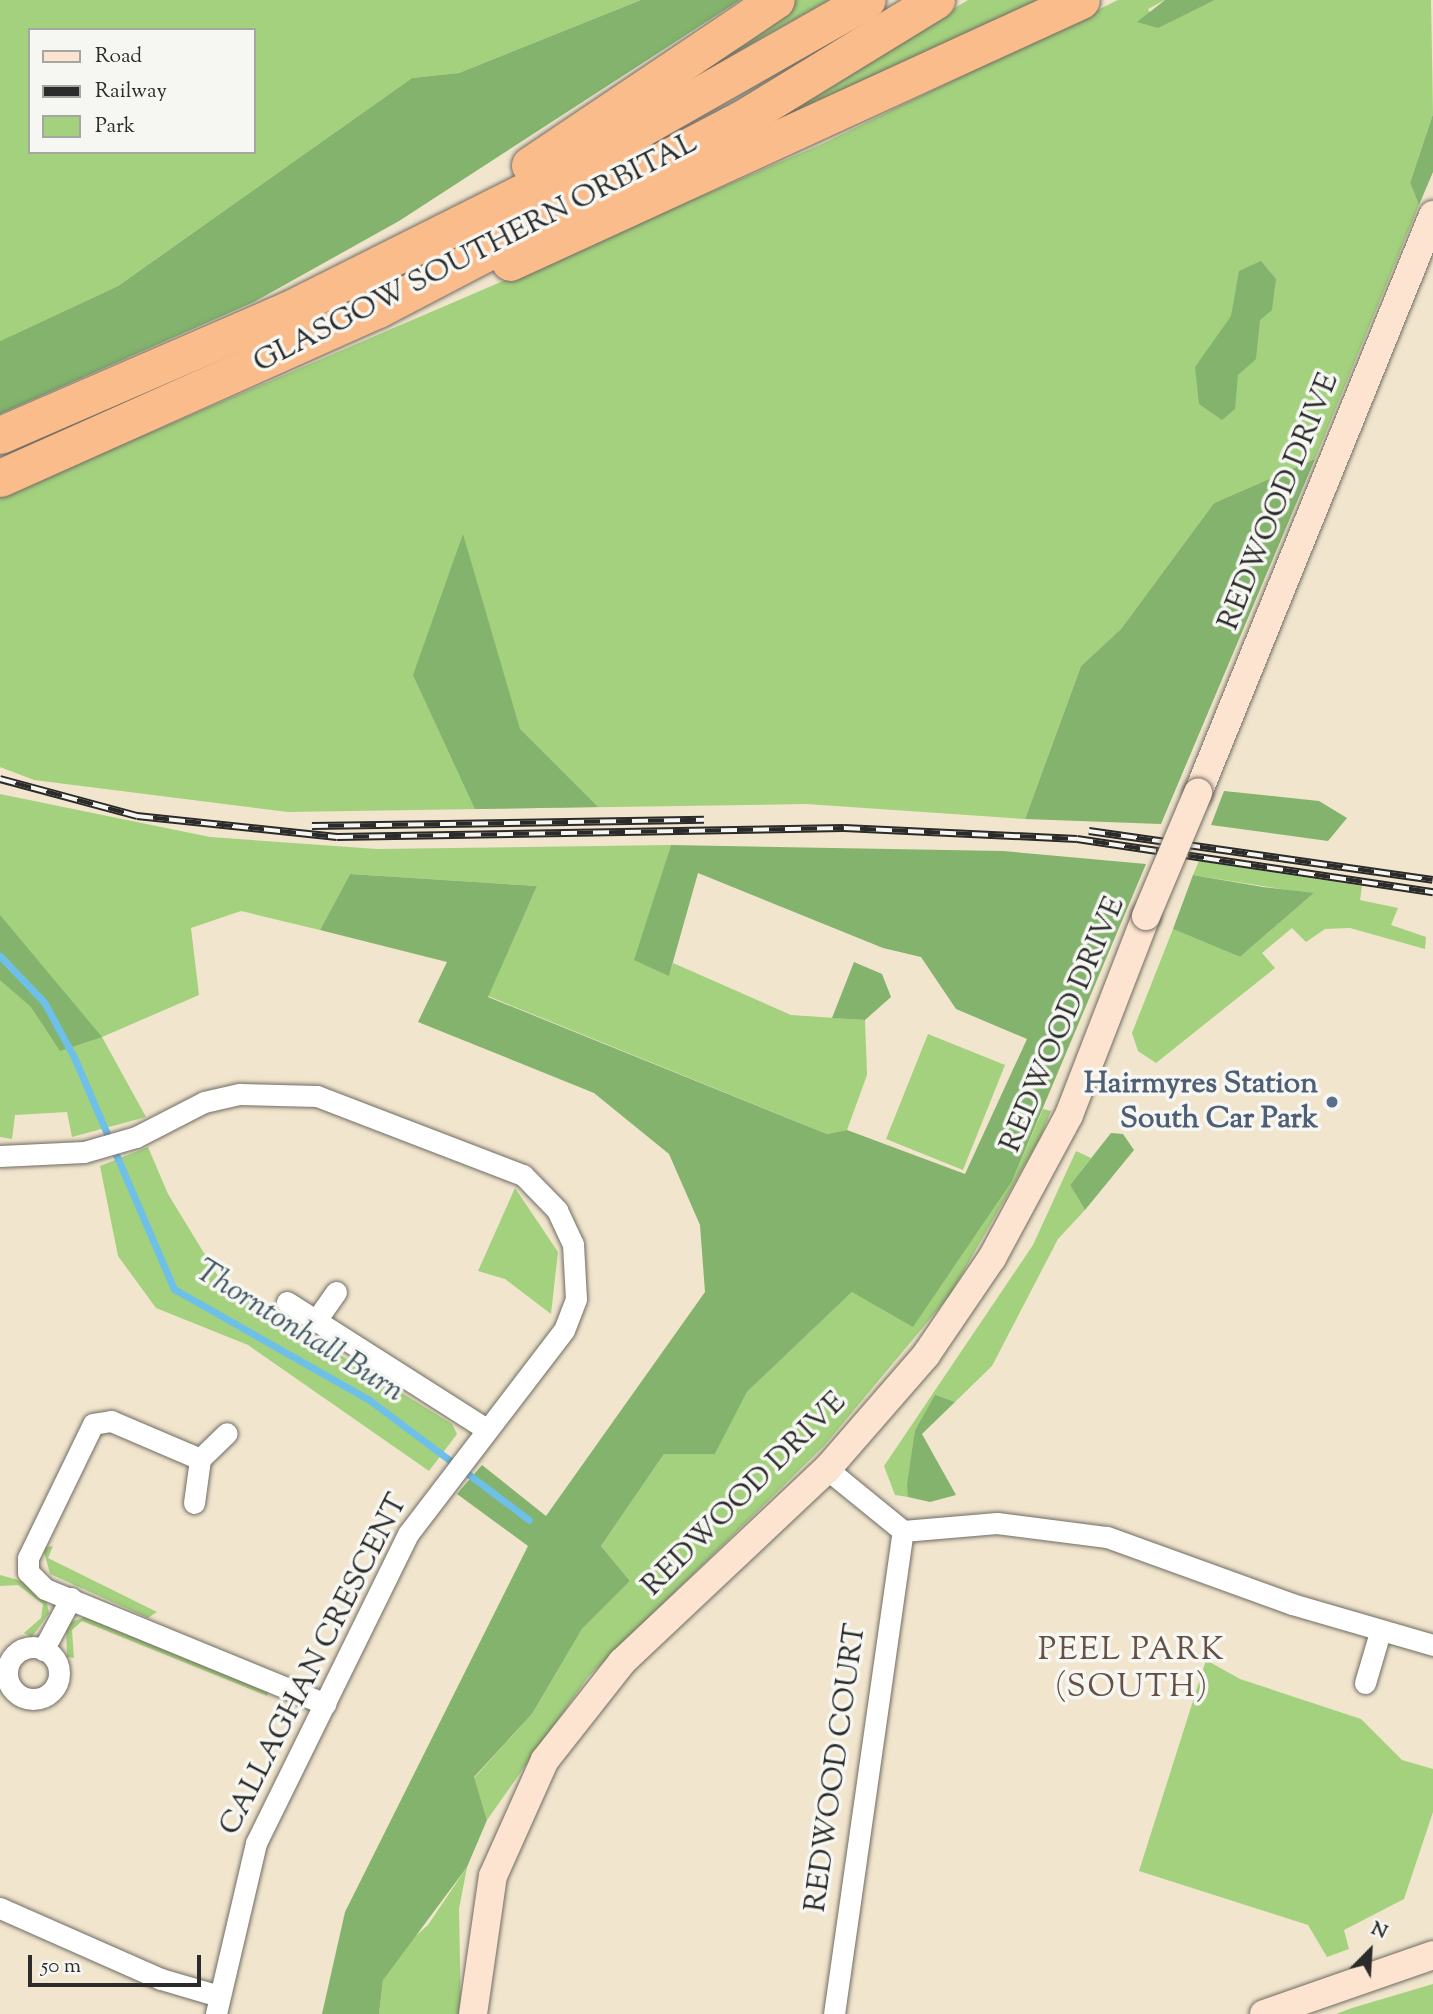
<!DOCTYPE html>
<html>
<head>
<meta charset="utf-8">
<style>
  body { margin:0 }
  #map { position:relative; width:1433px; height:2014px; overflow:hidden; background:#f1e5cd; font-family:"Sorts Mill Goudy",serif }
  div>[style] { position:absolute }
  [style*='--x'] { left:calc(var(--x)*1px); top:calc(var(--y)*1px); width:calc(var(--w)*1px); rotate:calc(var(--a)*1deg) }
  .green>* { inset:0; background:#a4d17e }
  .forest>* { inset:0; background:#83b36d }
  .stream>* { height:7px; margin:-3.5px; padding:0 3.5px; transform-origin:3.5px; border-radius:3.5px; background:#6ec0e9 }
  .roads { filter:drop-shadow(0 0 2px #706c64) drop-shadow(0 0 2px #706c64) }
  .street>* { height:21px; margin:-10.5px; padding:0 10.5px; transform-origin:10.5px; border-radius:10.5px; background:#fff }
  .street>.ring { margin:-10.5px; padding:0; box-sizing:content-box; background:none; border:21px solid #fff; border-radius:50% }
  .secondary>* { height:28px; margin:-14px; padding:0 14px; transform-origin:14px; border-radius:14px; background:#fde4d0 }
  .highway>* { height:37px; margin:-18.5px; padding:0 18.5px; transform-origin:18.5px; border-radius:18.5px; background:#f9bc8a }
  .rail>* { height:8px; margin-top:-4px; transform-origin:0; background:repeating-linear-gradient(90deg,#f6f6f2 0 16px,#2b2b2b 0 32px); box-sizing:border-box; border-block:2px solid #2b2b2b }
  .bridges { filter:drop-shadow(0 0 2px #706c64) drop-shadow(0 0 2px #706c64) }
  .secondary-bridge>* { height:28px; margin:-14px; padding:0 14px; transform-origin:14px; border-radius:14px; background:#fde4d0 }
  .dots>* { width:19px; height:19px; translate:-50% -50%; box-sizing:border-box; border:4px solid #f6f6f2; border-radius:50% }
  span { translate:-50% -50%; white-space:nowrap; text-align:center; line-height:1.15; -webkit-text-stroke:7px #f6f6f2; paint-order:stroke }
  .street-label { font-size:30px; color:#2b2b2b }
  .service-label { font-size:30px; color:#4e5e75; font-weight:700 }
  .right { translate:-100% -50%; text-align:right }
  .water-label { font-size:32px; color:#3f5864; font-style:italic }
  .neighbourhood-label { font-size:32px; color:#665045; letter-spacing:2px }
  .legend { position:absolute; left:28px; top:28px; width:228px; height:126px; box-sizing:border-box; background:#f6f6f2; border:2px solid #a5a5a2; margin:0; padding:9px 12px; list-style:none; font-size:21px; color:#2b2b2b }
  .legend li { display:flex; align-items:center; gap:14px; height:35px }
  .legend b { width:35px; border:2px solid #a5a5a2 }
  .north { position:absolute; left:1335px; top:1916px; width:70px; height:70px; -webkit-text-stroke:5px #f6f6f2; paint-order:stroke; rotate:24deg; font-size:19px; font-weight:700; line-height:28px; text-align:center; color:#2b2b2b }
  .north::after { content:''; display:block; margin:auto; width:24px; height:32px; background:#2b2b2b; clip-path:polygon(50% 0,100% 100%,50% 72%,0 100%) }
  .scale { position:absolute; left:28px; top:1955px; width:173px; height:32px; box-sizing:border-box; border:4px solid #2b2b2b; border-top:0; padding-left:9px; font-size:21px; line-height:24px; white-space:nowrap; color:#2b2b2b; -webkit-text-stroke:5px #f6f6f2; paint-order:stroke }
</style>
</head>
<body>
<div id="map">
  <div class="green">
    <div style="clip-path:polygon(evenodd,0 0,641px 0,459px 73px,412px 78px,118px 286px,0 341px,0 0,30px 30px,254px 30px,254px 152px,30px 152px,30px 30px)"></div>
    <div style="clip-path:polygon(792px 0,829px 0,651px 101px)"></div>
    <div style="clip-path:polygon(968px 0,1056px 0,686px 166px,958px 6px)"></div>
    <div style="clip-path:polygon(1118px 0,1165px 0,1148px 9px,1158px 27px,1215px 0,1431px 0,1433px 114px,1410px 183px,1419px 205px,1315px 459px,1214px 503px,1121px 629px,1081px 666px,1025px 819px,806px 804px,288px 812px,34px 780px,0 767px,0 497px,822px 144px)"></div>
    <div style="clip-path:polygon(0 794px,210px 837px,377px 849px,671px 845px,635px 960px,669px 975px,673px 963px,791px 1015px,865px 1020px,867px 1075px,847px 1130px,827px 1134px,488px 996px,537px 886px,350px 874px,320px 930px,241px 911px,191px 928px,199px 995px,102px 1037px,146px 1117px,72px 1137px,67px 1112px,15px 1115px,12px 1139px,0 1137px)"></div>
    <div style="clip-path:polygon(1199px 861px,1362px 886px,1360px 900px,1398px 908px,1391px 925px,1426px 937px,1425px 949px,1350px 928px,1325px 929px,1306px 942px,1292px 928px,1262px 953px,1275px 968px,1156px 1063px,1138px 1051px,1132px 1033px,1173px 929px,1240px 957px,1313px 894px,1193px 875px)"></div>
    <div style="clip-path:polygon(928px 1034px,1005px 1065px,963px 1170px,886px 1139px)"></div>
    <div style="clip-path:polygon(1043px 1109px,1051px 1111px,1040px 1138px,950px 1295px,824px 1446px,588px 1677px,487px 1820px,474px 1778px,532px 1714px,582px 1629px,630px 1581px,601px 1546px,664px 1454px,715px 1454px,747px 1392px,852px 1292px,1012px 1181px)"></div>
    <div style="clip-path:polygon(148px 1147px,168px 1194px,221px 1281px,452px 1424px,457px 1434px,429px 1471px,248px 1345px,156px 1308px,118px 1256px,100px 1166px)"></div>
    <div style="clip-path:polygon(1076px 1151px,1091px 1158px,1070px 1185px,1085px 1210px,1058px 1239px,992px 1366px,955px 1402px,935px 1396px,915px 1430px,908px 1497px,895px 1495px,884px 1466px,1033px 1245px)"></div>
    <div style="clip-path:polygon(515px 1188px,558px 1252px,551px 1314px,505px 1279px,478px 1271px)"></div>
    <div style="clip-path:polygon(53px 1546px,48px 1558px,157px 1612px,148px 1618px,50px 1574px,43px 1548px)"></div>
    <div style="clip-path:polygon(0 1575px,25px 1582px,46px 1599px,49px 1613px,32px 1637px,24px 1633px,41px 1618px,43px 1604px,18px 1585px,0 1586px)"></div>
    <div style="clip-path:polygon(93px 1614px,270px 1689px,267px 1696px,82px 1621px,72px 1630px,74px 1658px,67px 1657px,66px 1624px)"></div>
    <div style="clip-path:polygon(1206px 1660px,1240px 1679px,1361px 1719px,1402px 1760px,1433px 1769px,1433px 1812px,1404px 1899px,1344px 1930px,1349px 1949px,1327px 1957px,1308px 1925px,1139px 1871px)"></div>
    <div style="clip-path:polygon(467px 1867px,459px 1909px,461px 2014px,379px 2014px,383px 1980px,403px 1947px,428px 1925px)"></div>
    <div style="clip-path:polygon(1433px 1984px,1433px 2014px,1336px 2014px,1352px 2008px)"></div>
  </div>
  <div class="forest">
    <div style="clip-path:polygon(641px 0,740px 0,399px 221px,254px 302px,0 414px,0 341px,118px 286px,412px 78px,459px 73px)"></div>
    <div style="clip-path:polygon(1165px 0,1215px 0,1158px 28px,1137px 22px)"></div>
    <div style="clip-path:polygon(1433px 114px,1433px 172px,1419px 205px,1410px 183px)"></div>
    <div style="clip-path:polygon(1261px 261px,1276px 279px,1272px 310px,1260px 320px,1256px 359px,1238px 375px,1235px 409px,1222px 420px,1199px 404px,1195px 367px,1231px 316px,1239px 271px)"></div>
    <div style="clip-path:polygon(1315px 459px,1161px 824px,1025px 819px,1081px 666px,1121px 629px,1214px 503px)"></div>
    <div style="clip-path:polygon(463px 534px,520px 729px,598px 807px,475px 809px,413px 675px)"></div>
    <div style="clip-path:polygon(1224px 791px,1319px 801px,1347px 818px,1328px 841px,1211px 825px)"></div>
    <div style="clip-path:polygon(671px 845px,1003px 851px,1146px 864px,1012px 1181px,913px 1327px,852px 1292px,747px 1392px,715px 1454px,664px 1454px,601px 1546px,630px 1581px,582px 1629px,532px 1714px,474px 1777px,487px 1820px,467px 1867px,383px 1980px,379px 2014px,322px 2014px,345px 1912px,528px 1546px,457px 1494px,482px 1465px,546px 1516px,705px 1292px,700px 1225px,669px 1154px,594px 1093px,418px 1022px,447px 962px,320px 930px,350px 874px,537px 886px,488px 997px,827px 1134px,847px 1130px,965px 1174px,1027px 1039px,956px 1009px,921px 957px,883px 948px,698px 873px,669px 976px,634px 960px)"></div>
    <div style="clip-path:polygon(1193px 875px,1263px 887px,1314px 893px,1240px 957px,1173px 929px)"></div>
    <div style="clip-path:polygon(0 915px,102px 1037px,60px 1051px,31px 1007px,0 980px)"></div>
    <div style="clip-path:polygon(854px 962px,882px 974px,891px 997px,865px 1020px,832px 1018px)"></div>
    <div style="clip-path:polygon(1111px 1133px,1123px 1134px,1134px 1150px,1085px 1210px,1070px 1185px)"></div>
    <div style="clip-path:polygon(935px 1395px,955px 1402px,922px 1434px,956px 1495px,930px 1502px,908px 1497px,907px 1485px,915px 1430px)"></div>
  </div>
  <div class="stream">
    <div style="--x:0;--y:956;--w:64;--a:46.3"></div>
    <div style="--x:44;--y:1002;--w:63;--a:61.4"></div>
    <div style="--x:74;--y:1057;--w:253;--a:66.7"></div>
    <div style="--x:174;--y:1289;--w:223;--a:29.6"></div>
    <div style="--x:368;--y:1399;--w:201;--a:36.9"></div>
  </div>
  <div class="roads">
    <div class="street">
      <div style="--x:0;--y:1156;--w:84;--a:-2.7"></div>
      <div style="--x:84;--y:1152;--w:54;--a:-16.1"></div>
      <div style="--x:136;--y:1137;--w:76;--a:-27.2"></div>
      <div style="--x:204;--y:1102;--w:37;--a:-13"></div>
      <div style="--x:240;--y:1094;--w:77;--a:1.5"></div>
      <div style="--x:317;--y:1096;--w:221;--a:21"></div>
      <div style="--x:523;--y:1175;--w:49;--a:45.8"></div>
      <div style="--x:557;--y:1210;--w:38;--a:65"></div>
      <div style="--x:573;--y:1244;--w:55;--a:86.9"></div>
      <div style="--x:576;--y:1299;--w:33;--a:111"></div>
      <div style="--x:564;--y:1330;--w:257;--a:127.4"></div>
      <div style="--x:408;--y:1534;--w:344;--a:116.2"></div>
      <div style="--x:256;--y:1843;--w:176;--a:103.2"></div>
      <div style="--x:287;--y:1302;--w:236;--a:32.5"></div>
      <div style="--x:317;--y:1319;--w:33;--a:-55"></div>
      <div style="--x:200;--y:1459;--w:97;--a:-156.9"></div>
      <div style="--x:111;--y:1421;--w:18;--a:171"></div>
      <div style="--x:93;--y:1424;--w:149;--a:115.9"></div>
      <div style="--x:28;--y:1558;--w:14;--a:90"></div>
      <div style="--x:28;--y:1572;--w:24;--a:45"></div>
      <div style="--x:45;--y:1589;--w:303;--a:22.3"></div>
      <div style="--x:827;--y:1469;--w:98;--a:39.2"></div>
      <div style="--x:903;--y:1531;--w:94;--a:-4.9"></div>
      <div style="--x:997;--y:1523;--w:111;--a:7.3"></div>
      <div style="--x:1107;--y:1537;--w:197;--a:19.9"></div>
      <div style="--x:1292;--y:1604;--w:147;--a:16.2"></div>
      <div style="--x:194;--y:1503;--w:44;--a:-82.2"></div>
      <div style="--x:200;--y:1459;--w:37;--a:-44"></div>
      <div class="ring" style="left:7px;top:1647px;width:31px;height:31px"></div>
      <div style="--x:43;--y:1650;--w:59;--a:-61.7"></div>
      <div style="--x:1365;--y:1683;--w:53;--a:-73.6"></div>
      <div style="--x:0;--y:1908;--w:176;--a:23.8"></div>
      <div style="--x:161;--y:1979;--w:60;--a:16.3"></div>
      <div style="--x:834;--y:2014;--w:488;--a:-81.9"></div>
    </div>
    <div class="secondary">
      <div style="--x:1198;--y:793;--w:624;--a:-67.87"></div>
      <div style="--x:473;--y:2014;--w:139;--a:-81.8"></div>
      <div style="--x:493;--y:1876;--w:127;--a:-65.9"></div>
      <div style="--x:545;--y:1760;--w:125;--a:-51.8"></div>
      <div style="--x:622;--y:1662;--w:282;--a:-43.3"></div>
      <div style="--x:827;--y:1469;--w:151;--a:-49"></div>
      <div style="--x:926;--y:1355;--w:117;--a:-55.8"></div>
      <div style="--x:992;--y:1258;--w:162;--a:-61.7"></div>
      <div style="--x:1069;--y:1115;--w:213;--a:-68.8"></div>
      <div style="--x:1264;--y:2014;--w:179;--a:-19.2"></div>
    </div>
    <div class="highway">
      <div style="--x:530;--y:165;--w:296;--a:-33.9"></div>
      <div style="--x:510;--y:262;--w:628;--a:-24.65"></div>
      <div style="--x:0;--y:435;--w:314;--a:-23.5"></div>
      <div style="--x:288;--y:310;--w:309;--a:-26.6"></div>
      <div style="--x:564;--y:172;--w:348;--a:-29.6"></div>
      <div style="--x:0;--y:478;--w:414;--a:-24.1"></div>
      <div style="--x:378;--y:309;--w:408;--a:-27.6"></div>
      <div style="--x:740;--y:120;--w:230;--a:-31.5"></div>
    </div>
  </div>
  <div class="rail">
    <div style="--x:0;--y:779;--w:142;--a:15.1"></div>
    <div style="--x:137;--y:816;--w:201;--a:6"></div>
    <div style="--x:337;--y:837;--w:507;--a:-1.02"></div>
    <div style="--x:844;--y:828;--w:233;--a:2.7"></div>
    <div style="--x:1077;--y:839;--w:360;--a:8.5"></div>
    <div style="--x:312;--y:826;--w:392;--a:-0.9"></div>
    <div style="--x:1089;--y:831;--w:347;--a:8.1"></div>
  </div>
  <div class="bridges">
    <div class="secondary-bridge">
      <div style="--x:1146;--y:916;--w:134;--a:-67.1"></div>
    </div>
  </div>
  <div class="dots">
    <div style="left:1332px;top:1102px;background:#5c6f8a"></div>
  </div>
  <div class="street-label">
    <span style="left:476px;top:254px;rotate:-27deg">GLASGOW SOUTHERN ORBITAL</span>
    <span style="left:1280px;top:502px;rotate:-68deg">REDWOOD DRIVE</span>
    <span style="left:1064px;top:1025px;rotate:-67deg">REDWOOD DRIVE</span>
    <span style="left:745px;top:1495px;rotate:-45deg">REDWOOD DRIVE</span>
    <span style="left:315px;top:1665px;rotate:-63deg">CALLAGHAN CRESCENT</span>
    <span style="left:837px;top:1768px;rotate:-82deg">REDWOOD COURT</span>
  </div>
  <div class="service-label">
    <span class="right" style="left:1318px;top:1102px">Hairmyres Station<br>South Car Park</span>
  </div>
  <div class="water-label">
    <span style="left:299px;top:1332px;rotate:32deg">Thorntonhall Burn</span>
  </div>
  <div class="neighbourhood-label">
    <span style="left:1132px;top:1670px">PEEL PARK<br>(SOUTH)</span>
  </div>
  <ul class="legend">
  <li><b style="height:9px;background:#fde4d0"></b>Road</li>
  <li><b style="height:9px;background:#2b2b2b"></b>Railway</li>
  <li><b style="height:19px;background:#a4d17e"></b>Park</li>
  </ul>
  <div class="north">N</div>
  <div class="scale">50 m</div>
</div>
</body>
</html>
